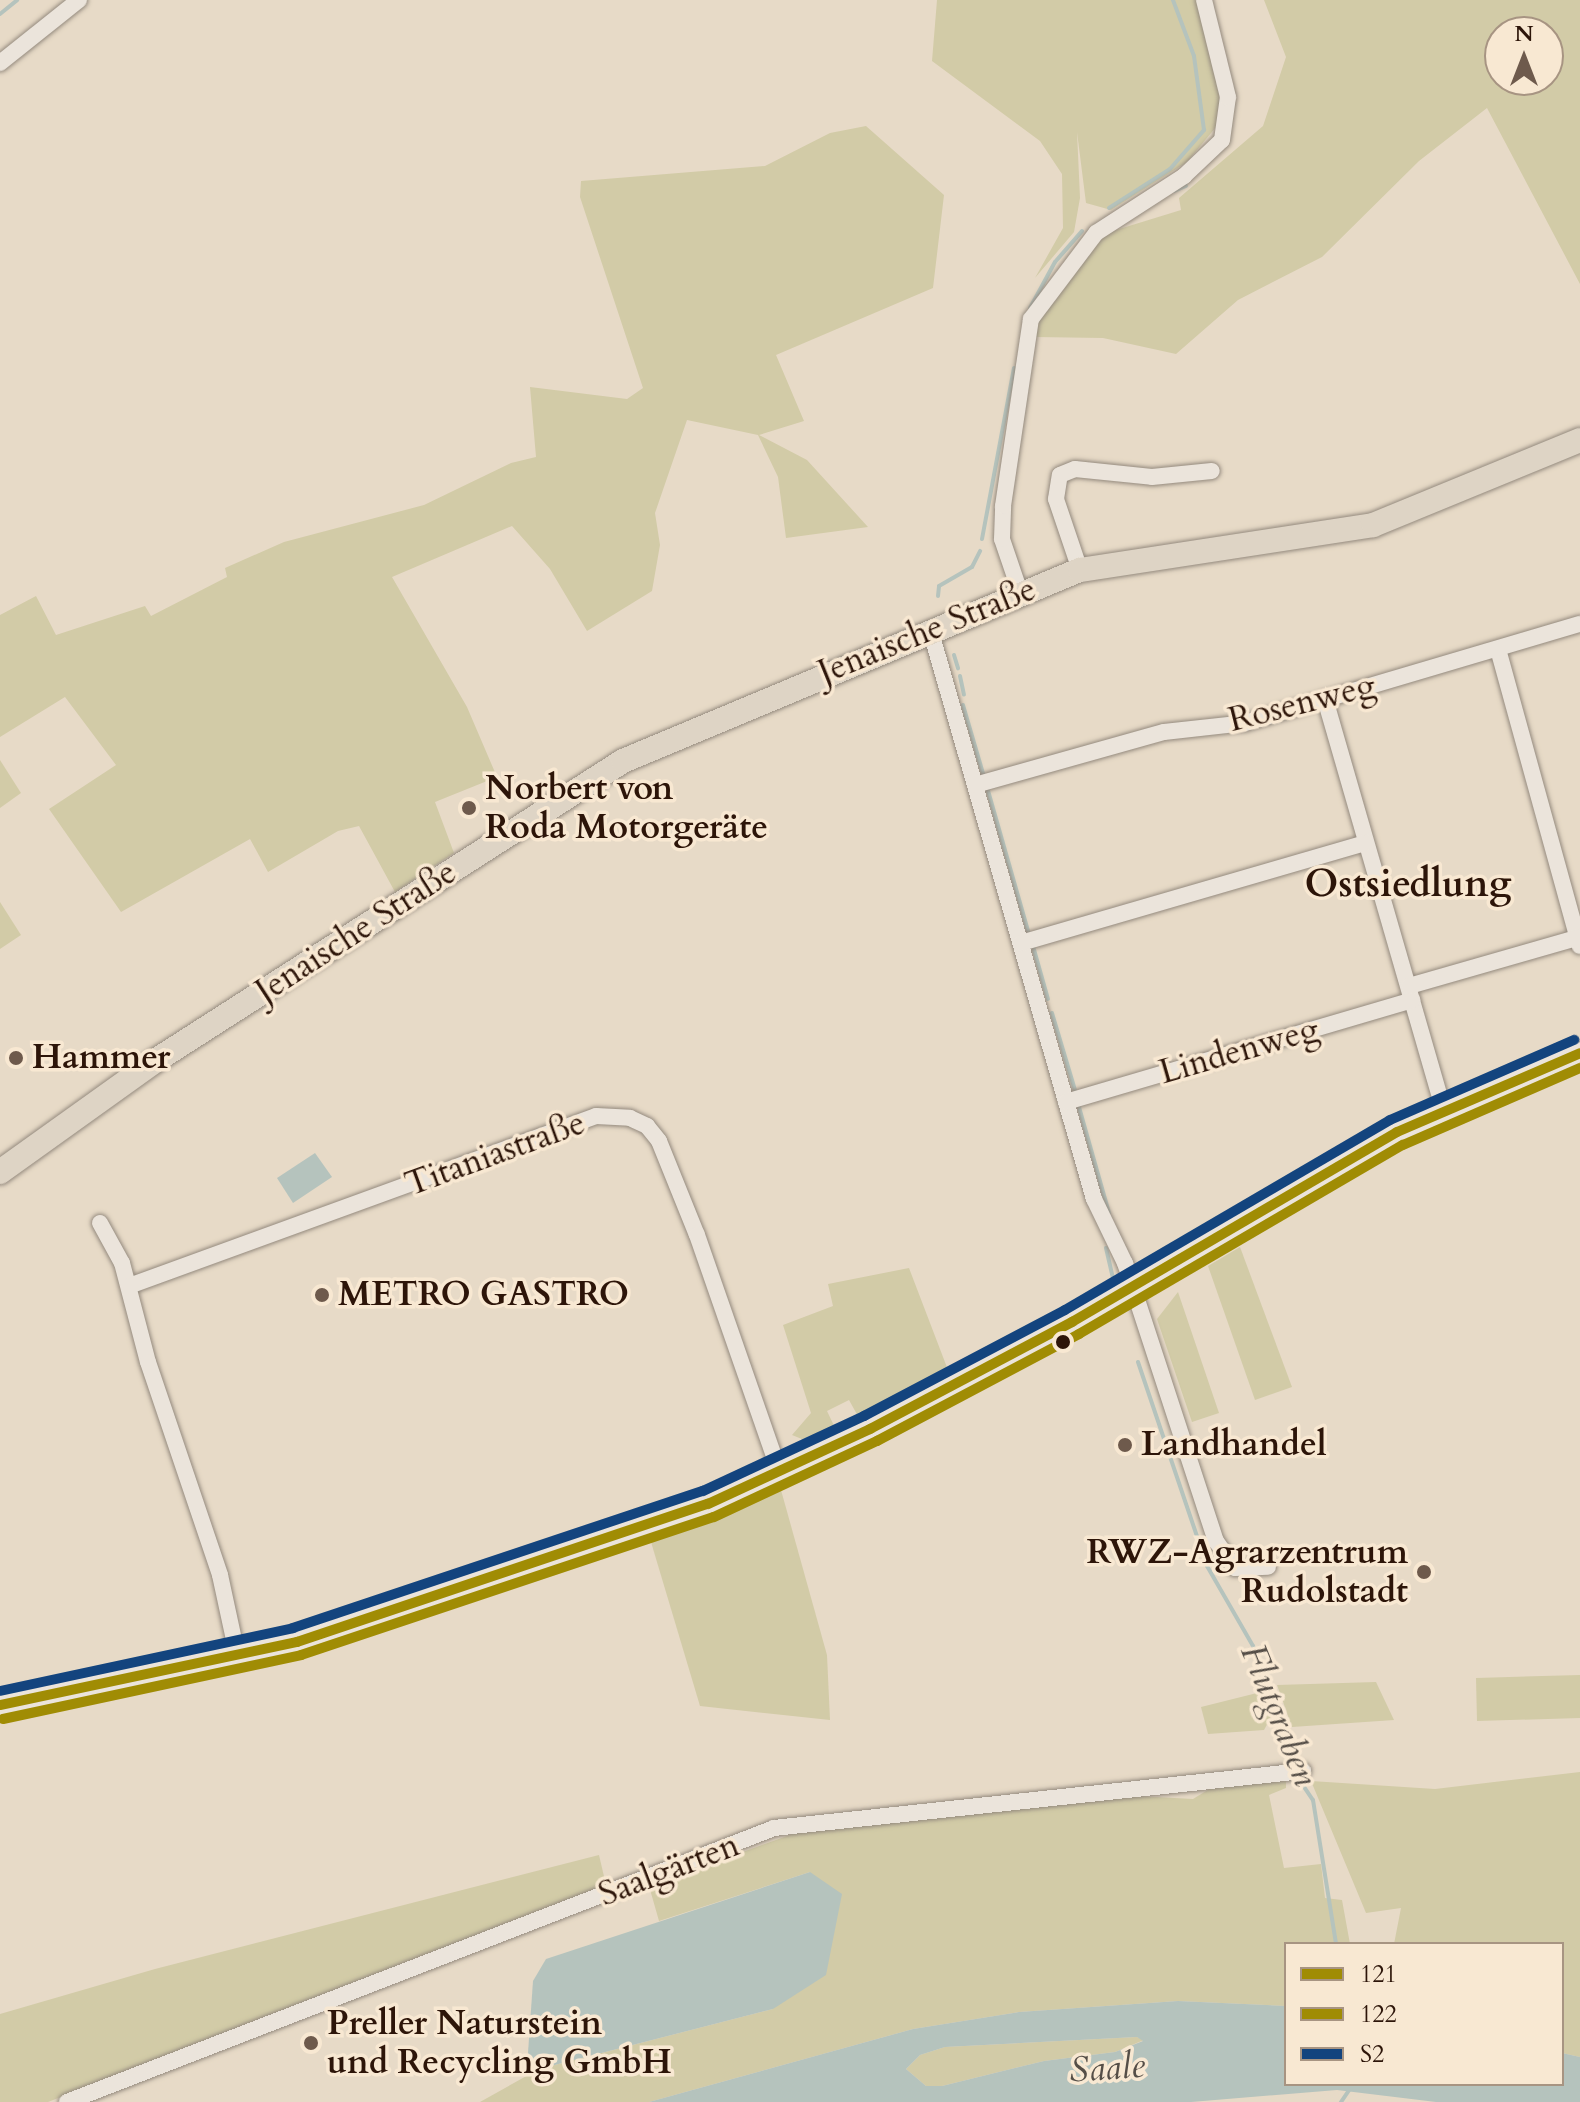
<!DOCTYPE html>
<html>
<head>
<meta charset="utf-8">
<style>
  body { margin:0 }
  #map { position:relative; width:1580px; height:2102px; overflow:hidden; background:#e7dac7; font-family:Cardo,serif }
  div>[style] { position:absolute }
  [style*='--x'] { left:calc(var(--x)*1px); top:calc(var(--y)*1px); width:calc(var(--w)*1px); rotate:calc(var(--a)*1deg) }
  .green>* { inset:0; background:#d2cba7 }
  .water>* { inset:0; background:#b5c3bd }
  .stream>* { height:4px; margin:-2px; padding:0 2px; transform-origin:2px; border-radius:2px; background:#b5c3bd }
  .roads { filter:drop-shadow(0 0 2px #948a7e) drop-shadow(0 0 2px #948a7e) }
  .street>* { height:16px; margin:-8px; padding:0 8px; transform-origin:8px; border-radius:8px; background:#ebe4db }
  .secondary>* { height:22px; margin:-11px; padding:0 11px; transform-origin:11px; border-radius:11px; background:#ebe4db }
  .primary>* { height:24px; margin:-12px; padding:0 12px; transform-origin:12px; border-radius:12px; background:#ded4c5 }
  .bus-1>* { height:10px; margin:-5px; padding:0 5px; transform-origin:5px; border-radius:5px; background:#a08c04 }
  .bus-2>* { height:10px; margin:-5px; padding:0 5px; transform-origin:5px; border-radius:5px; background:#a08c04 }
  .bus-3>* { height:10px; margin:-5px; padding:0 5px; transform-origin:5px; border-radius:5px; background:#13447e }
  .dots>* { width:22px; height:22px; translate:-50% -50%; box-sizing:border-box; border:4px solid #f8e8d2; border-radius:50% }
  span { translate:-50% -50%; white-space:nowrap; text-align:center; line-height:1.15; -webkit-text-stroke:7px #f8e8d2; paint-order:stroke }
  .street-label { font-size:34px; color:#2d1509 }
  .poi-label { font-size:34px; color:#2d1509; font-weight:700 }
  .left { translate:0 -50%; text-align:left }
  .right { translate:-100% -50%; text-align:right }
  .water-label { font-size:36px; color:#554e47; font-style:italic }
  .quarter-label { font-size:38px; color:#2d1509; font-weight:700 }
  .legend { position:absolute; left:1284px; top:1942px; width:280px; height:144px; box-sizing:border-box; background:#f8e8d2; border:2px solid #a79482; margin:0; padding:10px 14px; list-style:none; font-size:24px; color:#2d1509 }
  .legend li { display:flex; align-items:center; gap:16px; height:40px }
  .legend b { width:40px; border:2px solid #a79482 }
  .north { position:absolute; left:1484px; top:16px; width:80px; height:80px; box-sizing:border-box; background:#f8e8d2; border:2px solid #a79482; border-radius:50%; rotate:0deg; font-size:22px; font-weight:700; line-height:32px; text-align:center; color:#2d1509 }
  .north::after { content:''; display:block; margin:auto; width:28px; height:36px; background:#6e5a4c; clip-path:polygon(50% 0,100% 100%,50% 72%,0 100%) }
</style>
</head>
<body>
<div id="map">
  <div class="green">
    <div style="clip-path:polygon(937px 0,1199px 0,1221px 93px,1216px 127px,1187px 162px,1111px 210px,1086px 203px,1077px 132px,1080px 198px,1074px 232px,1035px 278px,1063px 228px,1062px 174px,1040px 141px,932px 61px)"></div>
    <div style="clip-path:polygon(evenodd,1264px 0,1580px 0,1580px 284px,1487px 108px,1419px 161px,1322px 257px,1238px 300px,1176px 354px,1103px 338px,1035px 337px,1038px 320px,1103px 234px,1181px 210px,1179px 198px,1263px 126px,1286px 57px,1264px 0,1500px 32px,1548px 32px,1548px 80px,1500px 80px,1500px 32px)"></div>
    <div style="clip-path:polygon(866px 126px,944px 195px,933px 288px,776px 355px,804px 421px,759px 435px,807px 460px,868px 527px,786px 538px,778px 477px,758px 435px,687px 420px,655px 513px,660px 545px,652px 591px,587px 631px,550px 569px,512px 526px,392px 577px,467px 707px,497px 777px,435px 802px,454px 853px,395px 892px,359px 826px,338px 831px,268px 872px,250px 839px,121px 912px,49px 809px,116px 765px,65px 697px,0 737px,0 615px,36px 596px,56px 635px,145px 606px,151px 616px,227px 577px,225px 568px,284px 542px,424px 505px,511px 463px,536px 457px,530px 387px,627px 399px,643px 388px,580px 197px,581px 181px,765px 166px,830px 133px)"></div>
    <div style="clip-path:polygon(0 760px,21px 793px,0 808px)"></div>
    <div style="clip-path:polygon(0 902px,21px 935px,0 949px)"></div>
    <div style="clip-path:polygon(1240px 1247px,1292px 1387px,1255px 1400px,1208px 1266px)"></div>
    <div style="clip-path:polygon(909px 1268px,948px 1370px,859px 1418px,849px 1400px,827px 1411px,837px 1432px,814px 1444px,792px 1435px,811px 1413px,783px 1325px,833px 1306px,828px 1284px)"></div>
    <div style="clip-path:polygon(1178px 1292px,1219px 1413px,1192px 1422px,1157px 1319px)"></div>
    <div style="clip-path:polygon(781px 1490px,827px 1655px,830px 1720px,700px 1706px,651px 1542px)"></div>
    <div style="clip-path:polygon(1580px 1675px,1580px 1718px,1477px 1721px,1476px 1678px)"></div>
    <div style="clip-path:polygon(1376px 1682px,1394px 1720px,1292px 1727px,1277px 1685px)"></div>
    <div style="clip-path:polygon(1265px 1691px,1274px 1712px,1264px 1730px,1208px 1734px,1201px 1707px)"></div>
    <div style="clip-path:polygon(1580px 1772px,1580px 2057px,1562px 2053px,1562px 1944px,1394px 1944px,1401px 1908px,1366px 1913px,1311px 1781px,1435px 1789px)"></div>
    <div style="clip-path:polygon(1286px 1781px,1286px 1788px,1269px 1795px,1284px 1868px,1321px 1864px,1325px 1898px,1342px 1900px,1350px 1944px,1286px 1944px,1286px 2006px,1178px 2001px,1019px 2012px,913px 2029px,649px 2102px,480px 2102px,539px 2069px,773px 2009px,810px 1872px,659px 1921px,649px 1886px,812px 1827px,1137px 1796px,1193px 1799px,1211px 1788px)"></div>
    <div style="clip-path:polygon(599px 1855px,606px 1885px,48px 2102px,0 2102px,0 2014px,155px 1969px)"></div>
    <div style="clip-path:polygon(1137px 2037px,1144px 2040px,1115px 2052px,1044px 2061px,942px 2086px,926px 2086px,906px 2069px,920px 2055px,945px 2047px)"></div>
  </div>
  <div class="water">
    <div style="clip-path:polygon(315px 1153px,332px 1177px,293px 1203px,277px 1178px)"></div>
    <div style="clip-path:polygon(810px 1872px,842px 1894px,826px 1975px,773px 2009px,539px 2069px,528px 2053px,533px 1981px,546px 1959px)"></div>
    <div style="clip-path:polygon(evenodd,1178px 2001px,1286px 2006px,1286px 2084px,1562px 2084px,1562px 2053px,1580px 2057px,1580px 2102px,1436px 2102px,1337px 2090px,1191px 2102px,649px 2102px,913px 2029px,1019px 2012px,1178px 2001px,1137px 2037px,1143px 2041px,1115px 2052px,1044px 2061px,942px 2086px,926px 2086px,906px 2069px,920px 2055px,945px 2047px,1137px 2037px)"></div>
  </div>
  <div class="stream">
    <div style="--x:0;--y:14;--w:22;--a:-39"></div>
    <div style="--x:1174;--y:191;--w:13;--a:-23"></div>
    <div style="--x:1109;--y:208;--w:72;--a:-32.6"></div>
    <div style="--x:1170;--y:169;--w:52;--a:-48.9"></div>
    <div style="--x:1204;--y:130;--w:75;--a:-97.7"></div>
    <div style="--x:1194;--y:56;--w:60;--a:-110.6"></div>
    <div style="--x:1030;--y:308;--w:52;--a:-61.5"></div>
    <div style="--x:1055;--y:262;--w:41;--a:-48.9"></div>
    <div style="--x:982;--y:539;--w:174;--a:-79.4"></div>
    <div style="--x:938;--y:596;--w:10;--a:-84"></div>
    <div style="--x:939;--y:586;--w:38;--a:-30"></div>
    <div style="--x:972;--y:567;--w:18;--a:-63"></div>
    <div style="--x:954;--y:655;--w:14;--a:73"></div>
    <div style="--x:960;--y:676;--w:19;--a:78"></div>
    <div style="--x:963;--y:705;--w:75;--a:73.7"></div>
    <div style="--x:987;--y:787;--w:153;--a:74.1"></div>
    <div style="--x:1033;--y:946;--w:55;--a:74.2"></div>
    <div style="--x:1052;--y:1013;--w:80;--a:73.4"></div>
    <div style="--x:1079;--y:1107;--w:110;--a:74.2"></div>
    <div style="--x:1106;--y:1248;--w:36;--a:77"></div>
    <div style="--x:1138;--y:1362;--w:215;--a:71.3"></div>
    <div style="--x:1207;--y:1566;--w:92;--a:60.1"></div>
    <div style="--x:1253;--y:1646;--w:94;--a:68.1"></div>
    <div style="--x:1288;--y:1733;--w:34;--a:80"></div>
    <div style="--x:1296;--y:1775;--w:30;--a:56"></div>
    <div style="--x:1313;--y:1800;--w:146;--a:80.9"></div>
    <div style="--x:1341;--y:2102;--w:22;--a:-56"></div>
  </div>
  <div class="roads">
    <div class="street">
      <div style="--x:0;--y:63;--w:101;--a:-38.6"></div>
      <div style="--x:1080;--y:570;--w:75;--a:-108.7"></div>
      <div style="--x:1056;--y:499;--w:24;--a:-81"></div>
      <div style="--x:1060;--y:475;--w:16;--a:-22"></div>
      <div style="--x:1075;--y:469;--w:77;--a:5.9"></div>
      <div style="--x:1152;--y:477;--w:60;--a:-5.7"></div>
      <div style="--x:1020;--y:592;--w:56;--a:-108.8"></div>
      <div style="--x:1002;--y:539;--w:33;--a:-88"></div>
      <div style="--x:1003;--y:506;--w:189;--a:-81.5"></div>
      <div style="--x:1031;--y:319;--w:108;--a:-52.9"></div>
      <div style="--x:1096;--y:233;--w:105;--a:-32.9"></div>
      <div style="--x:1184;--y:176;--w:52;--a:-43.5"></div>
      <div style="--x:1222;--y:140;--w:43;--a:-82.1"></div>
      <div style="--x:1228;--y:97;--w:100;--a:-103.9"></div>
      <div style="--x:930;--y:629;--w:593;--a:73.95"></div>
      <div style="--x:1094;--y:1199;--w:71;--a:64.2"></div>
      <div style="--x:1125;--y:1263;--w:293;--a:71.9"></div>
      <div style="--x:1216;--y:1541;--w:33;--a:55"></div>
      <div style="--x:1235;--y:1568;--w:33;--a:-2"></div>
      <div style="--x:1498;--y:649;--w:308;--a:74.6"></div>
      <div style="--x:1325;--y:699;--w:428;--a:73.9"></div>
      <div style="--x:975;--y:785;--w:196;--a:-15.7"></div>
      <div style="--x:1164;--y:732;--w:81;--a:-6.3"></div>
      <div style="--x:1245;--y:723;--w:349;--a:-16.5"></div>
      <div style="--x:1021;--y:943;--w:359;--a:-16.2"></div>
      <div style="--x:1409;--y:986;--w:178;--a:-16"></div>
      <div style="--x:1066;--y:1102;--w:361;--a:-16.4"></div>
      <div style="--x:100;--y:1223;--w:46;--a:61.2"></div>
      <div style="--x:122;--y:1263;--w:102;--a:75.3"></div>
      <div style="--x:148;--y:1362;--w:225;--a:71.3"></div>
      <div style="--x:220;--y:1575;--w:85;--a:77.8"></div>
      <div style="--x:129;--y:1286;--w:497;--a:-20"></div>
      <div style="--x:596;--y:1116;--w:34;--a:3"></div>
      <div style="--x:630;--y:1118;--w:19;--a:25"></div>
      <div style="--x:647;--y:1126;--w:19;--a:51"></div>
      <div style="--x:659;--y:1141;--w:101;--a:68"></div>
      <div style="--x:697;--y:1235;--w:252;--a:70.8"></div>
      <div style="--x:67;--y:2102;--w:758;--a:-21.18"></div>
      <div style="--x:774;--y:1828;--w:532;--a:-6.15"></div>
    </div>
    <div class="secondary">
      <div style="--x:0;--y:1705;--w:304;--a:-12"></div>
      <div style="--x:297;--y:1642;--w:434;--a:-18.6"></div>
      <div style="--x:708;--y:1504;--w:179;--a:-24.8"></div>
      <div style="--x:870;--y:1429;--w:229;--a:-27.9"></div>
      <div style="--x:1072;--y:1322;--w:376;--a:-30.3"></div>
      <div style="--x:1397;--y:1132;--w:199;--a:-23.3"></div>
    </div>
    <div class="primary">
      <div style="--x:0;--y:1172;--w:191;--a:-35.6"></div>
      <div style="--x:155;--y:1061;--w:556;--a:-32.66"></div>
      <div style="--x:623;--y:761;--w:495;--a:-22.7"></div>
      <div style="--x:1080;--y:570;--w:296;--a:-8.7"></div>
      <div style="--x:1373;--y:525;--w:224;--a:-22.3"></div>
    </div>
  </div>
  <div class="bus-1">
    <div style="--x:0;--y:1705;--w:304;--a:-12"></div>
    <div style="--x:297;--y:1642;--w:434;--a:-18.6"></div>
    <div style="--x:708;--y:1504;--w:179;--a:-24.8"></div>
    <div style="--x:870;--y:1429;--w:229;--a:-27.9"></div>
    <div style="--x:1072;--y:1322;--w:376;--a:-30.3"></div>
    <div style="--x:1397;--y:1132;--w:199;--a:-23.3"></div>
  </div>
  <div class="bus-2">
    <div style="--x:3;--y:1719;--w:305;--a:-12.1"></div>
    <div style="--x:301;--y:1655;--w:435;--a:-18.5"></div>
    <div style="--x:714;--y:1517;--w:180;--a:-25"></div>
    <div style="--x:877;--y:1441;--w:229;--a:-27.9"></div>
    <div style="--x:1079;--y:1334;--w:375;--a:-30.3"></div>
    <div style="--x:1403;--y:1145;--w:193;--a:-23.5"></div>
  </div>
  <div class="bus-3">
    <div style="--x:0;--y:1691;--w:300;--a:-12.1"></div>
    <div style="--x:293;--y:1628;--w:432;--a:-18.5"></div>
    <div style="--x:703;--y:1491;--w:178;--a:-25"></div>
    <div style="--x:864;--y:1416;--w:227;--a:-27.8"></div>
    <div style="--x:1065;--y:1310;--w:376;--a:-30.3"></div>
    <div style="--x:1390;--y:1120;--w:201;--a:-23.5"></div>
  </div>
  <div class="dots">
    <div style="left:469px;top:808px;background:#6e5a4c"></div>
    <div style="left:16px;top:1058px;background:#6e5a4c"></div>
    <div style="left:322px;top:1295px;background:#6e5a4c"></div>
    <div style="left:1063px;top:1342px;background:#2d1509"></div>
    <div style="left:1125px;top:1445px;background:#6e5a4c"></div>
    <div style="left:1424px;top:1572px;background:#6e5a4c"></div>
    <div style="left:311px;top:2043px;background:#6e5a4c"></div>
  </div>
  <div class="street-label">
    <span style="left:927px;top:631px;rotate:-22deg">Jenaische Straße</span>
    <span style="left:1302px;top:703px;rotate:-14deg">Rosenweg</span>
    <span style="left:356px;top:932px;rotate:-33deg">Jenaische Straße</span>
    <span style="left:1239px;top:1051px;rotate:-16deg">Lindenweg</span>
    <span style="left:495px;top:1154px;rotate:-20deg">Titaniastraße</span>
    <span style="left:669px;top:1870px;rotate:-21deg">Saalgärten</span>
  </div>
  <div class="poi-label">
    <span class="left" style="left:485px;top:808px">Norbert von<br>Roda Motorgeräte</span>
    <span class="left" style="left:32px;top:1058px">Hammer</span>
    <span class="left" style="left:338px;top:1295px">METRO GASTRO</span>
    <span class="left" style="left:1141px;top:1445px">Landhandel</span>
    <span class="right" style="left:1408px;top:1572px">RWZ-Agrarzentrum<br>Rudolstadt</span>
    <span class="left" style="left:327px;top:2043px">Preller Naturstein<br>und Recycling GmbH</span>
  </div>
  <div class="water-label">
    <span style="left:1279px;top:1715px;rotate:68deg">Flutgraben</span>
    <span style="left:1107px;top:2068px;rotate:-4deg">Saale</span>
  </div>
  <div class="quarter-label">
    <span style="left:1408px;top:885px">Ostsiedlung</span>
  </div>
  <ul class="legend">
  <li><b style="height:10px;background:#a08c04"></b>121</li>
  <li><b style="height:10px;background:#a08c04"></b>122</li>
  <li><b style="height:10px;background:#13447e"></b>S2</li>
  </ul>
  <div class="north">N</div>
</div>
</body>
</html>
